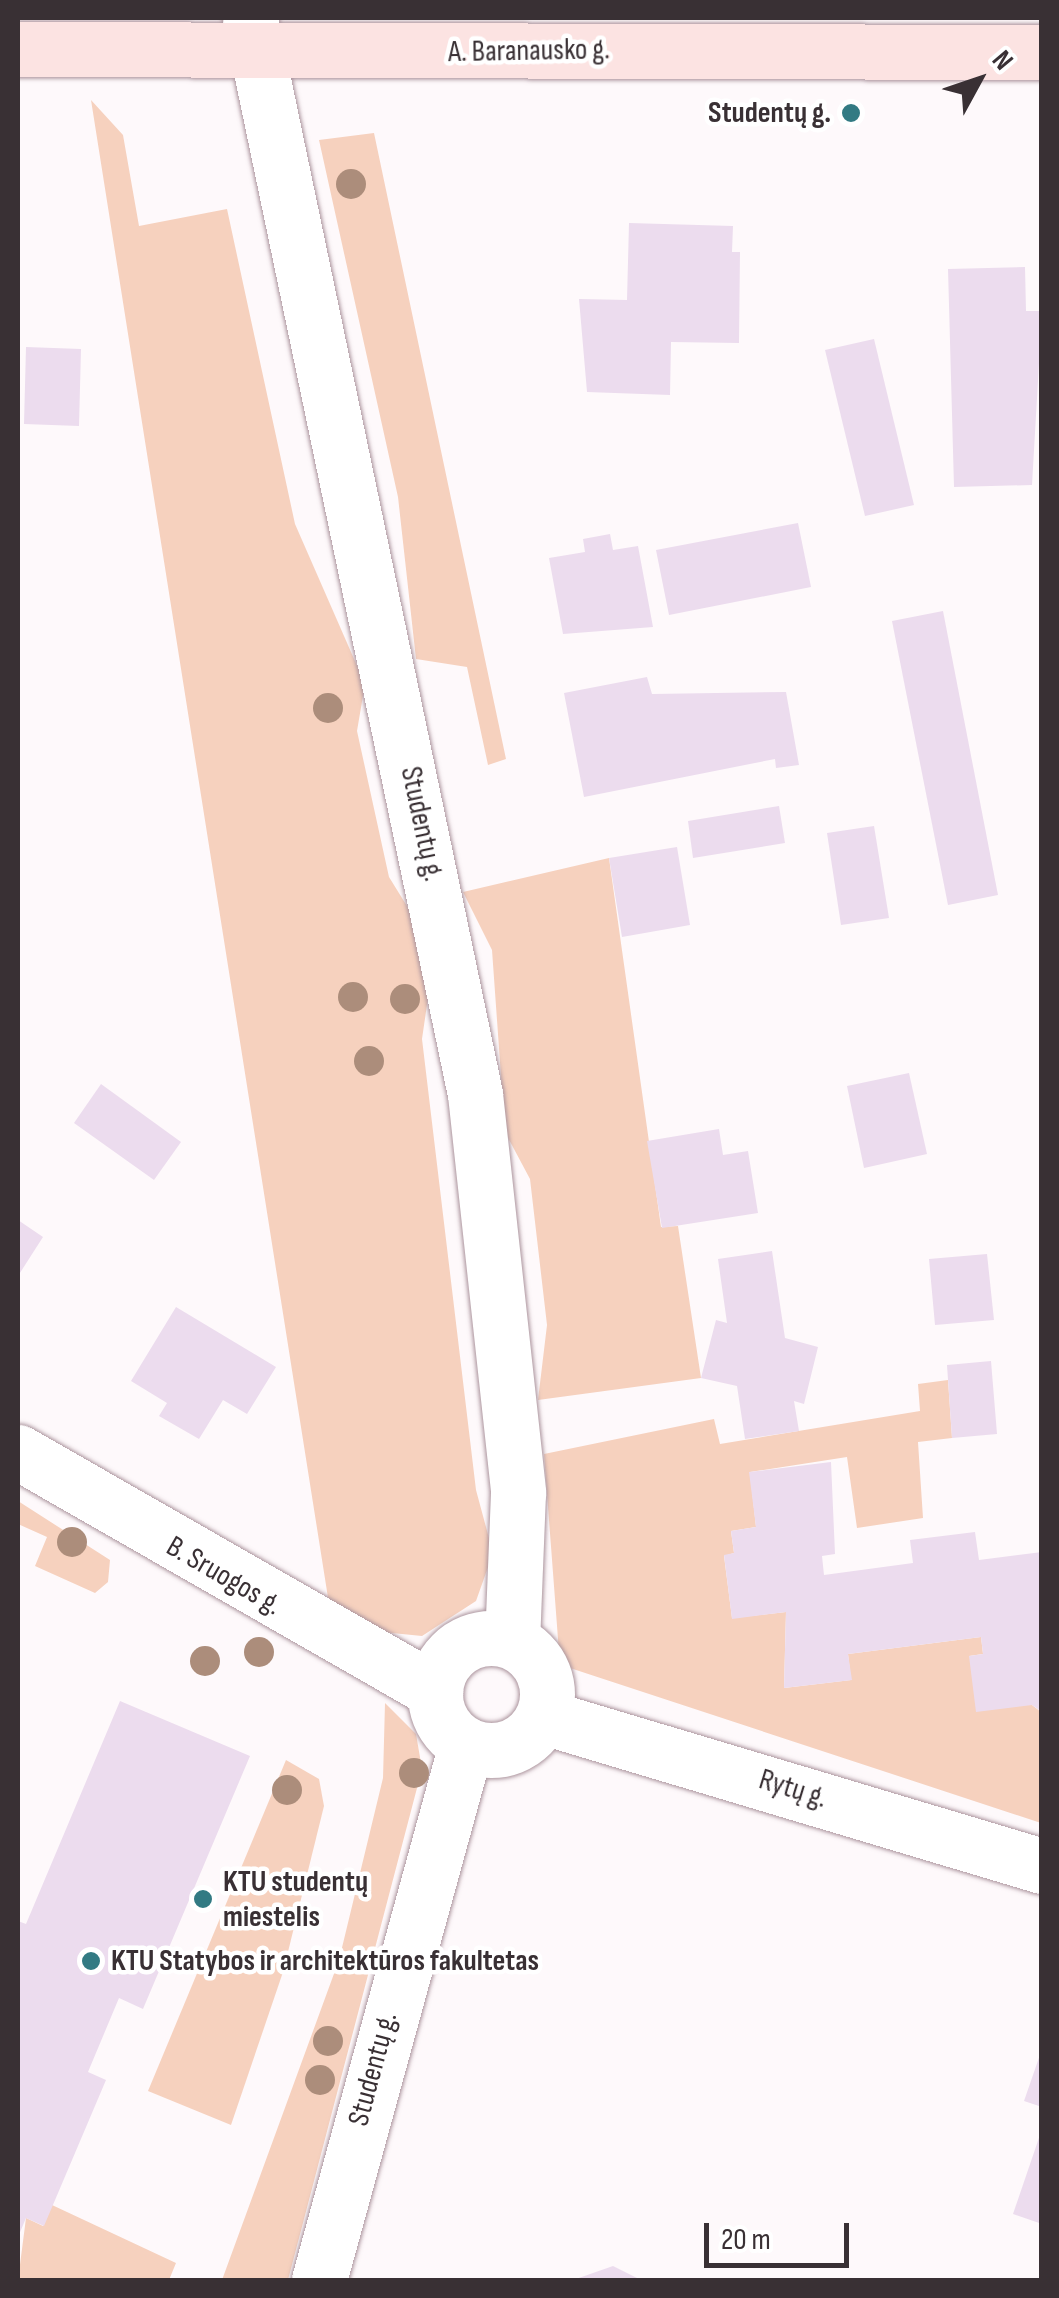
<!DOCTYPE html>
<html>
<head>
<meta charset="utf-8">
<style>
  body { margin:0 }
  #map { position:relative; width:1059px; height:2298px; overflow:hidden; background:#fef9fb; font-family:"Sofia Sans Condensed",sans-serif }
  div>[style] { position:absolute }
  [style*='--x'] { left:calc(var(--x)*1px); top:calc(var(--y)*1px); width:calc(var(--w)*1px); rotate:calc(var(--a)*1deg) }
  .green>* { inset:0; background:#f6d1be }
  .building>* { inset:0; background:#ecdcee }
  .roads { filter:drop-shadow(0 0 2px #ac959e) drop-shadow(0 0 2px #ac959e) }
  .street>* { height:55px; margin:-27.5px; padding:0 27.5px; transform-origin:27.5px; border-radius:27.5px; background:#fff }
  .street>.ring { margin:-27.5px; padding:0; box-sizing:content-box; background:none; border:55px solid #fff; border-radius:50% }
  .secondary>* { height:55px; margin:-27.5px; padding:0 27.5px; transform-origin:27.5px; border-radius:27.5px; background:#fce3e2 }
  .trees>* { width:30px; height:30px; margin:-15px; border-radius:50%; background:#ac8d7b }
  .dots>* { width:28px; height:28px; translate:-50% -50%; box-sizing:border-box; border:5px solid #fff; border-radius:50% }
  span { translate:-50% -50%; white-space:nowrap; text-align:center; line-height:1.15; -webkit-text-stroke:9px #fff; paint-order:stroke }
  .street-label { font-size:30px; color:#393034 }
  .poi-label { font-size:30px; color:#393034; font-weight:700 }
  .right { translate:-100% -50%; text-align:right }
  .left { translate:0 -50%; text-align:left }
  .frame { position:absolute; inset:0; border:20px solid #393034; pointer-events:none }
  .north { position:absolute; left:929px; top:30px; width:100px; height:100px; -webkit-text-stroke:8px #fff; paint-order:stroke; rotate:50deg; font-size:28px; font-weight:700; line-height:40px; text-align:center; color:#393034 }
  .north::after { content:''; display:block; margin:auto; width:35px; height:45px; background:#393034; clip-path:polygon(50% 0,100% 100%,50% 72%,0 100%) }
  .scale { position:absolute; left:704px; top:2223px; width:145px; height:45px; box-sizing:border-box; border:5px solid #393034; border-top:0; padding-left:12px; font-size:30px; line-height:35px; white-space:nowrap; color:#393034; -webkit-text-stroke:8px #fff; paint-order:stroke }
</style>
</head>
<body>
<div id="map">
  <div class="green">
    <div style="clip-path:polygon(91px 100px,123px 135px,139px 226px,227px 209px,295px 524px,365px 684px,357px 731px,389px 877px,415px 919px,429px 991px,422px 1039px,476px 1490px,493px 1553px,476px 1601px,422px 1636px,382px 1632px,329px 1604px)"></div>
    <div style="clip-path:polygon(374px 133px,506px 759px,488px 765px,467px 667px,416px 659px,398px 497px,319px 140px)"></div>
    <div style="clip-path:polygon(609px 858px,661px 1227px,678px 1226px,701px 1378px,538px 1400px,547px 1325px,530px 1179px,505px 1132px,492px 950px,463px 892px)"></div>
    <div style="clip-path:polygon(948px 1380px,952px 1438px,918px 1442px,923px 1518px,857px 1528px,847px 1457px,750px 1472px,756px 1527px,731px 1531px,734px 1553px,724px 1556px,732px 1618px,786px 1612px,784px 1688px,851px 1680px,848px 1654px,981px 1637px,983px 1654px,969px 1656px,1041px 1712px,1041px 1823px,570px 1668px,559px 1652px,544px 1454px,714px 1419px,720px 1444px,920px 1411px,918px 1384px)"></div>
    <div style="clip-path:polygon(18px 1501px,110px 1560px,108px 1582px,95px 1593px,35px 1566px,47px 1537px,18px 1524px)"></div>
    <div style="clip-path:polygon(385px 1703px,416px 1734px,422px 1769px,288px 2280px,222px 2280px,339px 1960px,383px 1778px)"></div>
    <div style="clip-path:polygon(286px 1760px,319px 1779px,324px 1806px,283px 1972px,231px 2125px,148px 2091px)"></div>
    <div style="clip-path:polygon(52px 2205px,176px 2263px,169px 2280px,18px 2280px,26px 2218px,43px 2226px)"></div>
  </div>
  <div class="building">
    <div style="clip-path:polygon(629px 223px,733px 226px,732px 252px,740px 252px,739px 343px,671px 342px,670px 395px,587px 392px,579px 299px,627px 300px)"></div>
    <div style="clip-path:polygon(1025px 267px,1026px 311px,1042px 311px,1032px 485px,954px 487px,948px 269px)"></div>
    <div style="clip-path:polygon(874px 339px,914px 505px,865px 516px,825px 350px)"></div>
    <div style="clip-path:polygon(26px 347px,81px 349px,79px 426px,24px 424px)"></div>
    <div style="clip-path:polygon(798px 523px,811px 587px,669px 615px,656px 550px)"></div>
    <div style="clip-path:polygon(610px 534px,613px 550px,638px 546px,653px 627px,563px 634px,549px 558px,585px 552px,583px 539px)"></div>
    <div style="clip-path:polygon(943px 611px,998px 895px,948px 905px,892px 621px)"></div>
    <div style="clip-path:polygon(647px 677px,652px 694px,786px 692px,799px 765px,776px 768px,775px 759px,584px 797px,564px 693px)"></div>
    <div style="clip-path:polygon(779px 806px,785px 843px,693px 858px,688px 821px)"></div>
    <div style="clip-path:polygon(874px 826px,889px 918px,841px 925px,827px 833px)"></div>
    <div style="clip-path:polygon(677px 847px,690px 925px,622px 937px,609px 858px)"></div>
    <div style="clip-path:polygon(909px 1073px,927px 1154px,864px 1168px,847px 1086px)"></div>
    <div style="clip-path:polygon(101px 1084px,181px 1142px,154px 1180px,74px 1123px)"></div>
    <div style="clip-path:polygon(719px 1129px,723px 1155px,748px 1151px,758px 1213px,662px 1228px,647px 1141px)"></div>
    <div style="clip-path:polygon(18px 1220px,43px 1237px,18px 1276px)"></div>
    <div style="clip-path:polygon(772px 1251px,785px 1338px,818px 1347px,804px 1404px,794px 1401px,799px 1431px,745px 1439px,737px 1386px,701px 1378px,716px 1320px,727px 1323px,718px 1259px)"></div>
    <div style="clip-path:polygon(987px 1254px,994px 1320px,935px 1325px,929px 1259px)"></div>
    <div style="clip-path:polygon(176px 1307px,276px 1367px,247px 1414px,223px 1400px,199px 1439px,159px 1416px,167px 1403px,131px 1381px)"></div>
    <div style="clip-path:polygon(991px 1361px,997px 1434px,952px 1438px,947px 1365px)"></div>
    <div style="clip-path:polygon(831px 1462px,835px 1554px,822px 1556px,824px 1575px,913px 1563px,910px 1540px,975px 1532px,979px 1560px,1042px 1552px,1042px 1712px,1032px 1705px,976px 1712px,969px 1656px,983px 1654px,981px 1637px,848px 1654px,852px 1680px,784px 1688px,786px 1612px,732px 1619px,724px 1555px,734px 1553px,731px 1531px,756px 1527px,749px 1472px)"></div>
    <div style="clip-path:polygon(120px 1701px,250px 1756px,143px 2009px,119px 1998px,88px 2072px,106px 2080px,44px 2226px,26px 2218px,18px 2237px,18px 1921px,26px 1924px)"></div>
    <div style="clip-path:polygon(1042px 2049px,1042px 2107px,1024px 2101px)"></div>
    <div style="clip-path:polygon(1042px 2129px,1042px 2224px,1013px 2214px)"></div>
    <div style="clip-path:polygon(613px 2266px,641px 2280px,573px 2280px)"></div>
  </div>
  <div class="roads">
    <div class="street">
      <div style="--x:250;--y:18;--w:1099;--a:78.19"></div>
      <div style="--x:475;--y:1094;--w:401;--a:83.8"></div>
      <div style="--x:518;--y:1493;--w:148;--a:92.3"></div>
      <div style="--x:18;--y:1452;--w:481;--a:29.8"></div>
      <div class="ring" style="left:435px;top:1638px;width:57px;height:57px"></div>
      <div style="--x:544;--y:1717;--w:520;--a:16.66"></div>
      <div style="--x:319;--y:2280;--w:555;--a:-74.64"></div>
    </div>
    <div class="secondary">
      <div style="--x:18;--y:49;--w:1024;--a:0.17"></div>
    </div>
  </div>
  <div class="trees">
    <div style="left:351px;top:184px"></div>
    <div style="left:328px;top:708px"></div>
    <div style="left:353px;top:997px"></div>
    <div style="left:405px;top:999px"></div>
    <div style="left:369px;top:1061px"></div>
    <div style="left:72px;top:1542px"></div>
    <div style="left:259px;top:1652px"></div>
    <div style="left:205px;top:1661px"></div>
    <div style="left:414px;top:1773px"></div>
    <div style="left:287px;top:1790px"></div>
    <div style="left:328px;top:2041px"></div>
    <div style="left:320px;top:2080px"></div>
  </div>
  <div class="dots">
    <div style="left:851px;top:113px;background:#327a83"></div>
    <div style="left:203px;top:1899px;background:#327a83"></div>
    <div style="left:91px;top:1961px;background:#327a83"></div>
  </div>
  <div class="street-label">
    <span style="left:529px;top:51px;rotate:-1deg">A. Baranausko g.</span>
    <span style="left:422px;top:824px;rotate:78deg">Studentų g.</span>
    <span style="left:224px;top:1576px;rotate:30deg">B. Sruogos g.</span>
    <span style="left:793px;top:1789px;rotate:17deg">Rytų g.</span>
    <span style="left:373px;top:2069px;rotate:-75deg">Studentų g.</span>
  </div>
  <div class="poi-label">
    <span class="right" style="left:831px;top:113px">Studentų g.</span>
    <span class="left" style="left:223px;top:1899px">KTU studentų<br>miestelis</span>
    <span class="left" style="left:111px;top:1961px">KTU Statybos ir architektūros fakultetas</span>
  </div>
  <div class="frame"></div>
  <div class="north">N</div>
  <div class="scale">20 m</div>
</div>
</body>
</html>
